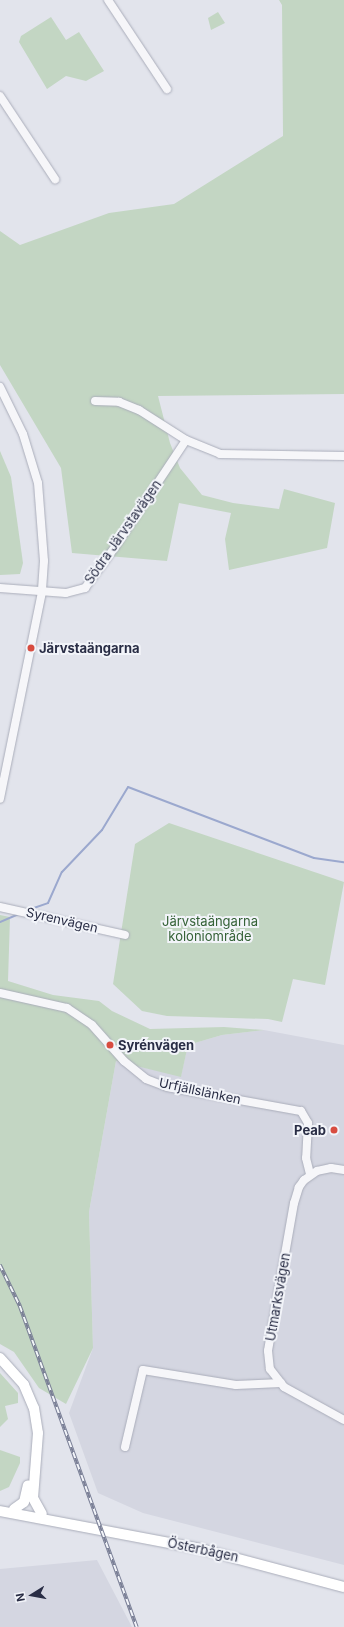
<!DOCTYPE html>
<html>
<head>
<meta charset="utf-8">
<style>
  body { margin:0 }
  #map { position:relative; width:344px; height:1627px; overflow:hidden; background:#e2e4ec; font-family:Inter,sans-serif }
  div>[style] { position:absolute }
  [style*='--x'] { left:calc(var(--x)*1px); top:calc(var(--y)*1px); width:calc(var(--w)*1px); rotate:calc(var(--a)*1deg) }
  .built>* { inset:0; background:#d4d6e1 }
  .green>* { inset:0; background:#c3d6c3 }
  .stream>* { height:2px; margin:-1px; padding:0 1px; transform-origin:1px; border-radius:1px; background:#9ba8ce }
  .roads { filter:drop-shadow(0 0 1px #aaadba) drop-shadow(0 0 1px #aaadba) }
  .minor>* { height:8px; margin:-4px; padding:0 4px; transform-origin:4px; border-radius:4px; background:#f6f6f9 }
  .major>* { height:10px; margin:-5px; padding:0 5px; transform-origin:5px; border-radius:5px; background:#fff }
  .rail>* { height:3.5px; margin-top:-1.75px; transform-origin:0; background:repeating-linear-gradient(90deg,#f2f4f9 0 6px,#7a7f96 0 12px); box-sizing:border-box; border-block:1px solid #7a7f96 }
  .dots>* { width:11px; height:11px; translate:-50% -50%; box-sizing:border-box; border:2px solid #f2f4f9; border-radius:50% }
  span { translate:-50% -50%; white-space:nowrap; text-align:center; line-height:1.15; -webkit-text-stroke:4px #f2f4f9; paint-order:stroke }
  .street-label { font-size:13px; color:#292d45 }
  .poi-label { font-size:13px; color:#292d45; font-weight:700 }
  .left { translate:0 -50%; text-align:left }
  .right { translate:-100% -50%; text-align:right }
  .park-label { font-size:13px; color:#356237 }
  .north { position:absolute; left:12px; top:1575px; width:40px; height:40px; -webkit-text-stroke:3px #f2f4f9; paint-order:stroke; rotate:259deg; font-size:11px; font-weight:700; line-height:16px; text-align:center; color:#292d45 }
  .north::after { content:''; display:block; margin:auto; width:14px; height:18px; background:#292d45; clip-path:polygon(50% 0,100% 100%,50% 72%,0 100%) }
</style>
</head>
<body>
<div id="map">
  <div class="built">
    <div style="clip-path:polygon(264px 1030px,344px 1045px,344px 1565px,143px 1513px,98px 1493px,69px 1413px,93px 1348px,89px 1212px,116px 1061px,181px 1076px,188px 1045px,222px 1035px)"></div>
    <div style="clip-path:polygon(97px 1560px,132px 1627px,0 1627px,0 1569px)"></div>
  </div>
  <div class="green">
    <div style="clip-path:polygon(279px 0,344px 0,344px 394px,158px 396px,170px 443px,180px 468px,202px 495px,233px 503px,279px 509px,284px 489px,335px 503px,327px 548px,229px 570px,225px 539px,231px 513px,179px 503px,167px 561px,72px 553px,61px 468px,0 365px,0 231px,20px 245px,109px 213px,174px 204px,283px 136px,282px 5px)"></div>
    <div style="clip-path:polygon(218px 12px,225px 23px,211px 30px,208px 18px)"></div>
    <div style="clip-path:polygon(51px 17px,66px 40px,79px 32px,104px 71px,86px 81px,66px 76px,47px 89px,19px 42px,21px 36px)"></div>
    <div style="clip-path:polygon(0 451px,11px 477px,23px 563px,20px 574px,0 575px)"></div>
    <div style="clip-path:polygon(169px 823px,344px 882px,325px 985px,293px 979px,282px 1022px,268px 1019px,167px 1016px,142px 1011px,113px 984px,135px 844px)"></div>
    <div style="clip-path:polygon(0 915px,10px 917px,8px 981px,53px 995px,99px 1001px,112px 1011px,150px 1029px,224px 1027px,264px 1030px,222px 1035px,188px 1045px,181px 1077px,116px 1061px,89px 1212px,93px 1348px,66px 1404px,39px 1388px,14px 1352px,0 1344px)"></div>
    <div style="clip-path:polygon(0 1373px,18px 1393px,18px 1403px,5px 1406px,8px 1419px,0 1427px)"></div>
    <div style="clip-path:polygon(0 1450px,20px 1457px,20px 1463px,9px 1487px,0 1491px)"></div>
  </div>
  <div class="stream">
    <div style="--x:28;--y:910;--w:21;--a:-19"></div>
    <div style="--x:48;--y:903;--w:34;--a:-66"></div>
    <div style="--x:62;--y:872;--w:58;--a:-46.4"></div>
    <div style="--x:102;--y:830;--w:50;--a:-58.8"></div>
    <div style="--x:128;--y:787;--w:199;--a:20.9"></div>
    <div style="--x:314;--y:858;--w:30;--a:8"></div>
    <div style="--x:0;--y:922;--w:21;--a:-23"></div>
  </div>
  <div class="roads">
    <div class="minor">
      <div style="--x:108;--y:0;--w:107;--a:56.5"></div>
      <div style="--x:0;--y:96;--w:100;--a:56.5"></div>
      <div style="--x:0;--y:387;--w:52;--a:63.9"></div>
      <div style="--x:23;--y:434;--w:51;--a:73"></div>
      <div style="--x:38;--y:483;--w:78;--a:85.6"></div>
      <div style="--x:44;--y:561;--w:31;--a:94"></div>
      <div style="--x:42;--y:592;--w:211;--a:101.5"></div>
      <div style="--x:95;--y:401;--w:24;--a:2"></div>
      <div style="--x:119;--y:402;--w:22;--a:22"></div>
      <div style="--x:139;--y:410;--w:56;--a:32.6"></div>
      <div style="--x:186;--y:440;--w:37;--a:22"></div>
      <div style="--x:220;--y:454;--w:124;--a:0.9"></div>
      <div style="--x:0;--y:588;--w:66;--a:4.3"></div>
      <div style="--x:66;--y:593;--w:20;--a:-15"></div>
      <div style="--x:85;--y:588;--w:51;--a:-53.8"></div>
      <div style="--x:115;--y:547;--w:128;--a:-56.4"></div>
      <div style="--x:0;--y:907;--w:128;--a:12.6"></div>
      <div style="--x:0;--y:993;--w:69;--a:12.6"></div>
      <div style="--x:67;--y:1008;--w:30;--a:34"></div>
      <div style="--x:92;--y:1025;--w:48;--a:48.4"></div>
      <div style="--x:124;--y:1061;--w:28;--a:39"></div>
      <div style="--x:146;--y:1079;--w:22;--a:21"></div>
      <div style="--x:167;--y:1087;--w:136;--a:10.2"></div>
      <div style="--x:301;--y:1111;--w:14;--a:60"></div>
      <div style="--x:308;--y:1123;--w:35;--a:93"></div>
      <div style="--x:306;--y:1158;--w:16;--a:76"></div>
      <div style="--x:344;--y:1170;--w:13;--a:-171"></div>
      <div style="--x:331;--y:1168;--w:14;--a:168"></div>
      <div style="--x:317;--y:1171;--w:16;--a:145"></div>
      <div style="--x:304;--y:1180;--w:9;--a:126"></div>
      <div style="--x:299;--y:1187;--w:17;--a:107"></div>
      <div style="--x:294;--y:1203;--w:150;--a:100"></div>
      <div style="--x:268;--y:1351;--w:18;--a:84"></div>
      <div style="--x:270;--y:1369;--w:23;--a:52"></div>
      <div style="--x:284;--y:1387;--w:68;--a:28.8"></div>
      <div style="--x:125;--y:1447;--w:79;--a:-76.8"></div>
      <div style="--x:143;--y:1370;--w:94;--a:9.2"></div>
      <div style="--x:236;--y:1385;--w:45;--a:-2.5"></div>
    </div>
    <div class="major">
      <div style="--x:0;--y:1358;--w:36;--a:48"></div>
      <div style="--x:24;--y:1385;--w:25;--a:67"></div>
      <div style="--x:34;--y:1408;--w:25;--a:81"></div>
      <div style="--x:38;--y:1433;--w:65;--a:94.4"></div>
      <div style="--x:33;--y:1498;--w:18;--a:61"></div>
      <div style="--x:14;--y:1509;--w:12;--a:-35"></div>
      <div style="--x:24;--y:1502;--w:17;--a:-77"></div>
      <div style="--x:0;--y:1511;--w:205;--a:10.7"></div>
      <div style="--x:201;--y:1549;--w:148;--a:14.9"></div>
    </div>
  </div>
  <div class="rail">
    <div style="--x:0;--y:1265;--w:46;--a:64"></div>
    <div style="--x:20;--y:1306;--w:342;--a:70"></div>
  </div>
  <div class="dots">
    <div style="left:31px;top:648px;background:#d84c40"></div>
    <div style="left:110px;top:1045px;background:#d84c40"></div>
    <div style="left:334px;top:1130px;background:#d84c40"></div>
  </div>
  <div class="street-label">
    <span style="left:123px;top:532px;rotate:-55deg">Södra Järvstavägen</span>
    <span style="left:62px;top:920px;rotate:13deg">Syrenvägen</span>
    <span style="left:200px;top:1091px;rotate:12deg">Urfjällslänken</span>
    <span style="left:278px;top:1297px;rotate:-80deg">Utmarksvägen</span>
    <span style="left:203px;top:1550px;rotate:12deg">Österbågen</span>
  </div>
  <div class="poi-label">
    <span class="left" style="left:39px;top:648px">Järvstaängarna</span>
    <span class="left" style="left:118px;top:1045px">Syrénvägen</span>
    <span class="right" style="left:326px;top:1130px">Peab</span>
  </div>
  <div class="park-label">
    <span style="left:210px;top:929px">Järvstaängarna<br>koloniområde</span>
  </div>
  <div class="north">N</div>
</div>
</body>
</html>
